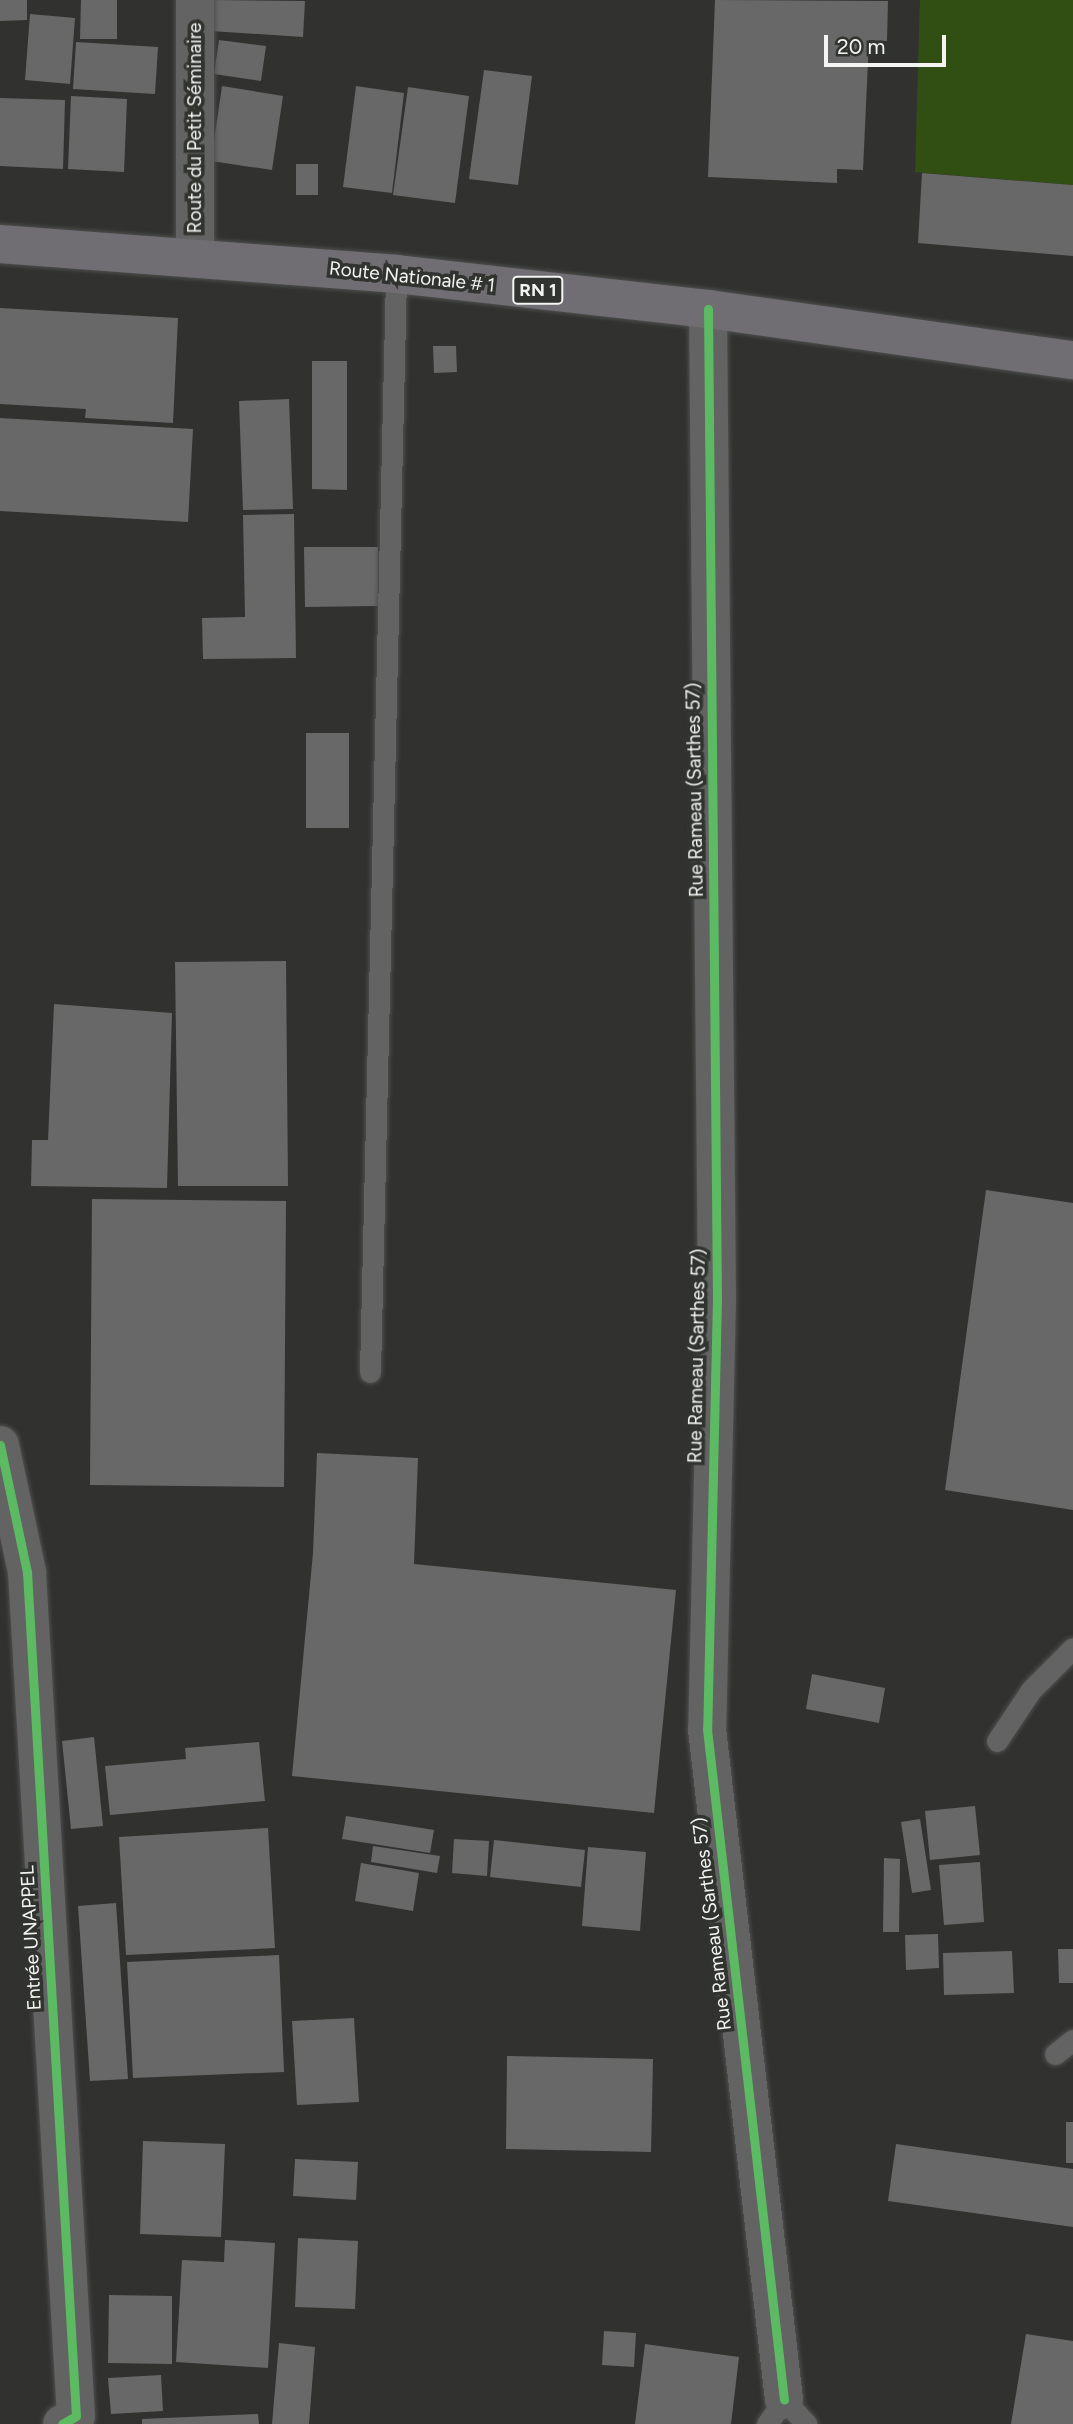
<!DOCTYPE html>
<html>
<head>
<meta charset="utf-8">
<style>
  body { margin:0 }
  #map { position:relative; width:1073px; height:2424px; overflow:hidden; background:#313230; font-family:Figtree,sans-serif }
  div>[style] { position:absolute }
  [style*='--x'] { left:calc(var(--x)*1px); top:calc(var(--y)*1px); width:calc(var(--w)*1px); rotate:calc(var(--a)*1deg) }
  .green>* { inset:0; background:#314f13 }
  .building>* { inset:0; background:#676867 }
  .roads { filter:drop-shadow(0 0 2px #4e4f4d) drop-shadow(0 0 2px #4e4f4d) }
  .service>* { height:21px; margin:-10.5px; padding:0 10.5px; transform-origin:10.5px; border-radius:10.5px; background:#626362 }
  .minor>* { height:38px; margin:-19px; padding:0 19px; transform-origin:19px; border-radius:19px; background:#626362 }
  .primary>* { height:38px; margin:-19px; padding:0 19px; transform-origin:19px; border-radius:19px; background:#706e73 }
  .cycleway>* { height:9px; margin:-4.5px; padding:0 4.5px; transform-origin:4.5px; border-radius:4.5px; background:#5cba63 }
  span { translate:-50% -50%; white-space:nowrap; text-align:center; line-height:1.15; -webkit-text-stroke:7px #31332f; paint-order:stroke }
  .shield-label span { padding:2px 5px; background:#31332f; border:2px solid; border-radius:5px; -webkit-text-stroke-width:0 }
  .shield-label { font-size:18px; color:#f4f5f3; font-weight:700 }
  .street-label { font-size:19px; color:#f4f5f3 }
  .scale { position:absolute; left:824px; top:35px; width:122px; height:32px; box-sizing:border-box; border:4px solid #f4f5f3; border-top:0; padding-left:9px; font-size:21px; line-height:24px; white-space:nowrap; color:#f4f5f3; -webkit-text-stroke:5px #31332f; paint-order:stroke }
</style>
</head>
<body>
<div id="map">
  <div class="green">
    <div style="clip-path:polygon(920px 0,1073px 0,1073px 185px,915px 172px)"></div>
  </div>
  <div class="building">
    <div style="clip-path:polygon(0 0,27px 0,27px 20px,0 21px)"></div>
    <div style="clip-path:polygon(81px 0,117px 0,117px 39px,80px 39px)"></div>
    <div style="clip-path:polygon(212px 0,305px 1px,303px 37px,210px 31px)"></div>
    <div style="clip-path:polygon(715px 0,888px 1px,887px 41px,869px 40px,863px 170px,837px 169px,837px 183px,708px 177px)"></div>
    <div style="clip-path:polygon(30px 14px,75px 18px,70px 84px,25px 80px)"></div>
    <div style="clip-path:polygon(219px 40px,266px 46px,261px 81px,214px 74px)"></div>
    <div style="clip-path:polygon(76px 42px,158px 47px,155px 94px,73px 89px)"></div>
    <div style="clip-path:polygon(484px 70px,532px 76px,518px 185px,469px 179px)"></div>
    <div style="clip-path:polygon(222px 86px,283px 96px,272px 170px,211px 161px)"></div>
    <div style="clip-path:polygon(356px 86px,404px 93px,392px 193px,343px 187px)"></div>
    <div style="clip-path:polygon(408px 87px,469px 96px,455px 203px,393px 195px)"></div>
    <div style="clip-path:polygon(71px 96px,127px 99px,124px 172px,68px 169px)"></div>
    <div style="clip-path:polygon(0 98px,65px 100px,63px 169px,0 166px)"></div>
    <div style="clip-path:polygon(296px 164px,318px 164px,318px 195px,296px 195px)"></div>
    <div style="clip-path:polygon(922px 173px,1073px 185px,1073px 256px,918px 243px)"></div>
    <div style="clip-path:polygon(0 308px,178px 318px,173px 423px,85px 418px,86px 409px,0 404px)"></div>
    <div style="clip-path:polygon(433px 346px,456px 346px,457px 372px,434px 373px)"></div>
    <div style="clip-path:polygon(312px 361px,347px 361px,347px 490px,312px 489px)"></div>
    <div style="clip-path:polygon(289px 399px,293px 509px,243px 510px,239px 401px)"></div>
    <div style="clip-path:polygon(0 418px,193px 429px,188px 522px,0 511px)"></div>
    <div style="clip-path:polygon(294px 514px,296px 658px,203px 659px,202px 618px,245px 617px,243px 515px)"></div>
    <div style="clip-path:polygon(304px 547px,378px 547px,378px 606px,305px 607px)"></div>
    <div style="clip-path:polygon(306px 733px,349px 733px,349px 828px,306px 828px)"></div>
    <div style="clip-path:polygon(286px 961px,288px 1186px,178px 1186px,175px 962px)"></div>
    <div style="clip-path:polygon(54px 1004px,172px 1013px,167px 1188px,31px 1186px,32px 1140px,48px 1140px)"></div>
    <div style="clip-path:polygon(986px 1190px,1073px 1203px,1073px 1510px,945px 1490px)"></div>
    <div style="clip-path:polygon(92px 1199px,286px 1201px,284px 1487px,90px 1485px)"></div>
    <div style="clip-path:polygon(317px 1453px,418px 1458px,414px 1564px,676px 1590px,654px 1813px,292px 1776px,313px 1553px)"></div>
    <div style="clip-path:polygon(812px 1674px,885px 1688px,879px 1723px,806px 1709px)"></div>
    <div style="clip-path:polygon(94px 1737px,103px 1826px,71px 1829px,62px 1741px)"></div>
    <div style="clip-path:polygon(259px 1742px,265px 1801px,110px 1815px,105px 1766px,186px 1759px,185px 1748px)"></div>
    <div style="clip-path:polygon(975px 1806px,980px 1855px,930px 1860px,925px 1811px)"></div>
    <div style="clip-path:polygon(346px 1816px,434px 1830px,430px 1853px,342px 1839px)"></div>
    <div style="clip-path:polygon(920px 1819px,931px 1890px,912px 1893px,901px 1822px)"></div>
    <div style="clip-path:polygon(268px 1828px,275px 1948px,126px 1955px,119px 1837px)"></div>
    <div style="clip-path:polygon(454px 1839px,489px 1841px,487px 1876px,452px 1873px)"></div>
    <div style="clip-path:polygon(494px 1840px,585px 1850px,581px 1887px,490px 1877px)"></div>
    <div style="clip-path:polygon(373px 1846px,440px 1856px,437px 1873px,371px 1862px)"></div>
    <div style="clip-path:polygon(588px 1847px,646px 1852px,640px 1931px,582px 1926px)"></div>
    <div style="clip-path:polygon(884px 1858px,900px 1859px,899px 1932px,883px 1932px)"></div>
    <div style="clip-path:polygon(980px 1862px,984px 1922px,944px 1925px,939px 1865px)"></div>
    <div style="clip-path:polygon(361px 1863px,419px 1873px,413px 1911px,355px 1901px)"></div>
    <div style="clip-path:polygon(116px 1903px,128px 2079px,90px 2081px,78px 1906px)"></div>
    <div style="clip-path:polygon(938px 1934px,939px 1968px,906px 1970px,905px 1935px)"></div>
    <div style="clip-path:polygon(1058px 1949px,1073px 1949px,1073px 1983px,1059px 1983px)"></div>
    <div style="clip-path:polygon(1012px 1951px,1014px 1993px,944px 1995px,943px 1953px)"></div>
    <div style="clip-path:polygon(279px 1955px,284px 2072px,133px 2078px,127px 1962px)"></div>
    <div style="clip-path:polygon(354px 2018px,359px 2102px,297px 2105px,292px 2021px)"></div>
    <div style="clip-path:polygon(507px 2056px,653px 2059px,651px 2152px,506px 2149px)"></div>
    <div style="clip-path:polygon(1066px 2122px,1073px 2122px,1073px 2163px,1066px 2163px)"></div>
    <div style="clip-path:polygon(143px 2141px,225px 2144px,221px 2237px,140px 2234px)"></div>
    <div style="clip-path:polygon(896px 2144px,1073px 2169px,1073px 2227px,888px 2201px)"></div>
    <div style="clip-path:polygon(295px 2159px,358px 2162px,356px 2200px,293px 2196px)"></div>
    <div style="clip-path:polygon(298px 2238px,358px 2241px,355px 2309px,295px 2307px)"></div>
    <div style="clip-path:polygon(225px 2240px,275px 2243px,268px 2368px,176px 2362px,182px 2260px,224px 2262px)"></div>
    <div style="clip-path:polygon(109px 2295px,172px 2296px,172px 2364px,108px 2363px)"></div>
    <div style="clip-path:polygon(604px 2331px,636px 2333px,634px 2367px,602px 2365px)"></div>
    <div style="clip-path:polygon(1026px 2334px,1073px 2341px,1073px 2424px,1011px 2424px)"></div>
    <div style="clip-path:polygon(279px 2343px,315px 2347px,309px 2424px,272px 2424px)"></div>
    <div style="clip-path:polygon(645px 2344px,739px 2357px,731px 2424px,635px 2424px)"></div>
    <div style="clip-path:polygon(161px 2375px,163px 2411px,111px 2414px,108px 2378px)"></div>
    <div style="clip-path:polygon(258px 2414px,259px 2424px,142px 2424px,142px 2419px)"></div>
  </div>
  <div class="roads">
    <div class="service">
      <div style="--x:370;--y:1372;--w:1098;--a:-88.64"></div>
      <div style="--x:997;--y:1741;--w:61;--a:-56.3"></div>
      <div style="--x:1031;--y:1690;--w:59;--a:-45"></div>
      <div style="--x:1055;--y:2054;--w:23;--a:-38"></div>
      <div style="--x:767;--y:2424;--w:29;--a:-55"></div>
      <div style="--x:784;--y:2400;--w:33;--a:47"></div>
    </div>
    <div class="minor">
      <div style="--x:195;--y:256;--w:256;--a:-90"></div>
      <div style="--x:708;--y:309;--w:989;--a:89.48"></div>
      <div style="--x:717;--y:1298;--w:431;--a:91.3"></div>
      <div style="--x:707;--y:1729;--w:675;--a:83.45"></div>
      <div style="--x:0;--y:1445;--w:130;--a:78"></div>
      <div style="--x:27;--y:1572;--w:845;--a:86.68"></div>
      <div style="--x:76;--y:2416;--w:16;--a:150"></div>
    </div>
    <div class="primary">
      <div style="--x:0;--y:244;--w:397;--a:4.3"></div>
      <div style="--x:396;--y:274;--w:314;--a:6.4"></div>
      <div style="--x:708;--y:309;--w:369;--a:8"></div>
    </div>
  </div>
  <div class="cycleway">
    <div style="--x:708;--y:309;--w:989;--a:89.48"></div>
    <div style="--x:717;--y:1298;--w:431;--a:91.3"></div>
    <div style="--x:707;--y:1729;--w:675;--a:83.45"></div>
    <div style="--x:0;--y:1445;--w:130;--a:78"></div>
    <div style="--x:27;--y:1572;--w:845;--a:86.68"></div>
    <div style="--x:76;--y:2416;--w:16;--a:150"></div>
  </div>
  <div class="shield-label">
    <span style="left:538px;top:290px">RN 1</span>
  </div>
  <div class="street-label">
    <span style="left:195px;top:128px;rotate:-90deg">Route du Petit Séminaire</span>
    <span style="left:412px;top:277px;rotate:6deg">Route Nationale # 1</span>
    <span style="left:695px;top:790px;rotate:-91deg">Rue Rameau (Sarthes 57)</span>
    <span style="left:697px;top:1356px;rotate:-89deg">Rue Rameau (Sarthes 57)</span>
    <span style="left:712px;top:1924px;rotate:-97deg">Rue Rameau (Sarthes 57)</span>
    <span style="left:31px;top:1938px;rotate:-93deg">Entrée UNAPPEL</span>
  </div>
  <div class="scale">20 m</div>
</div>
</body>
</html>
